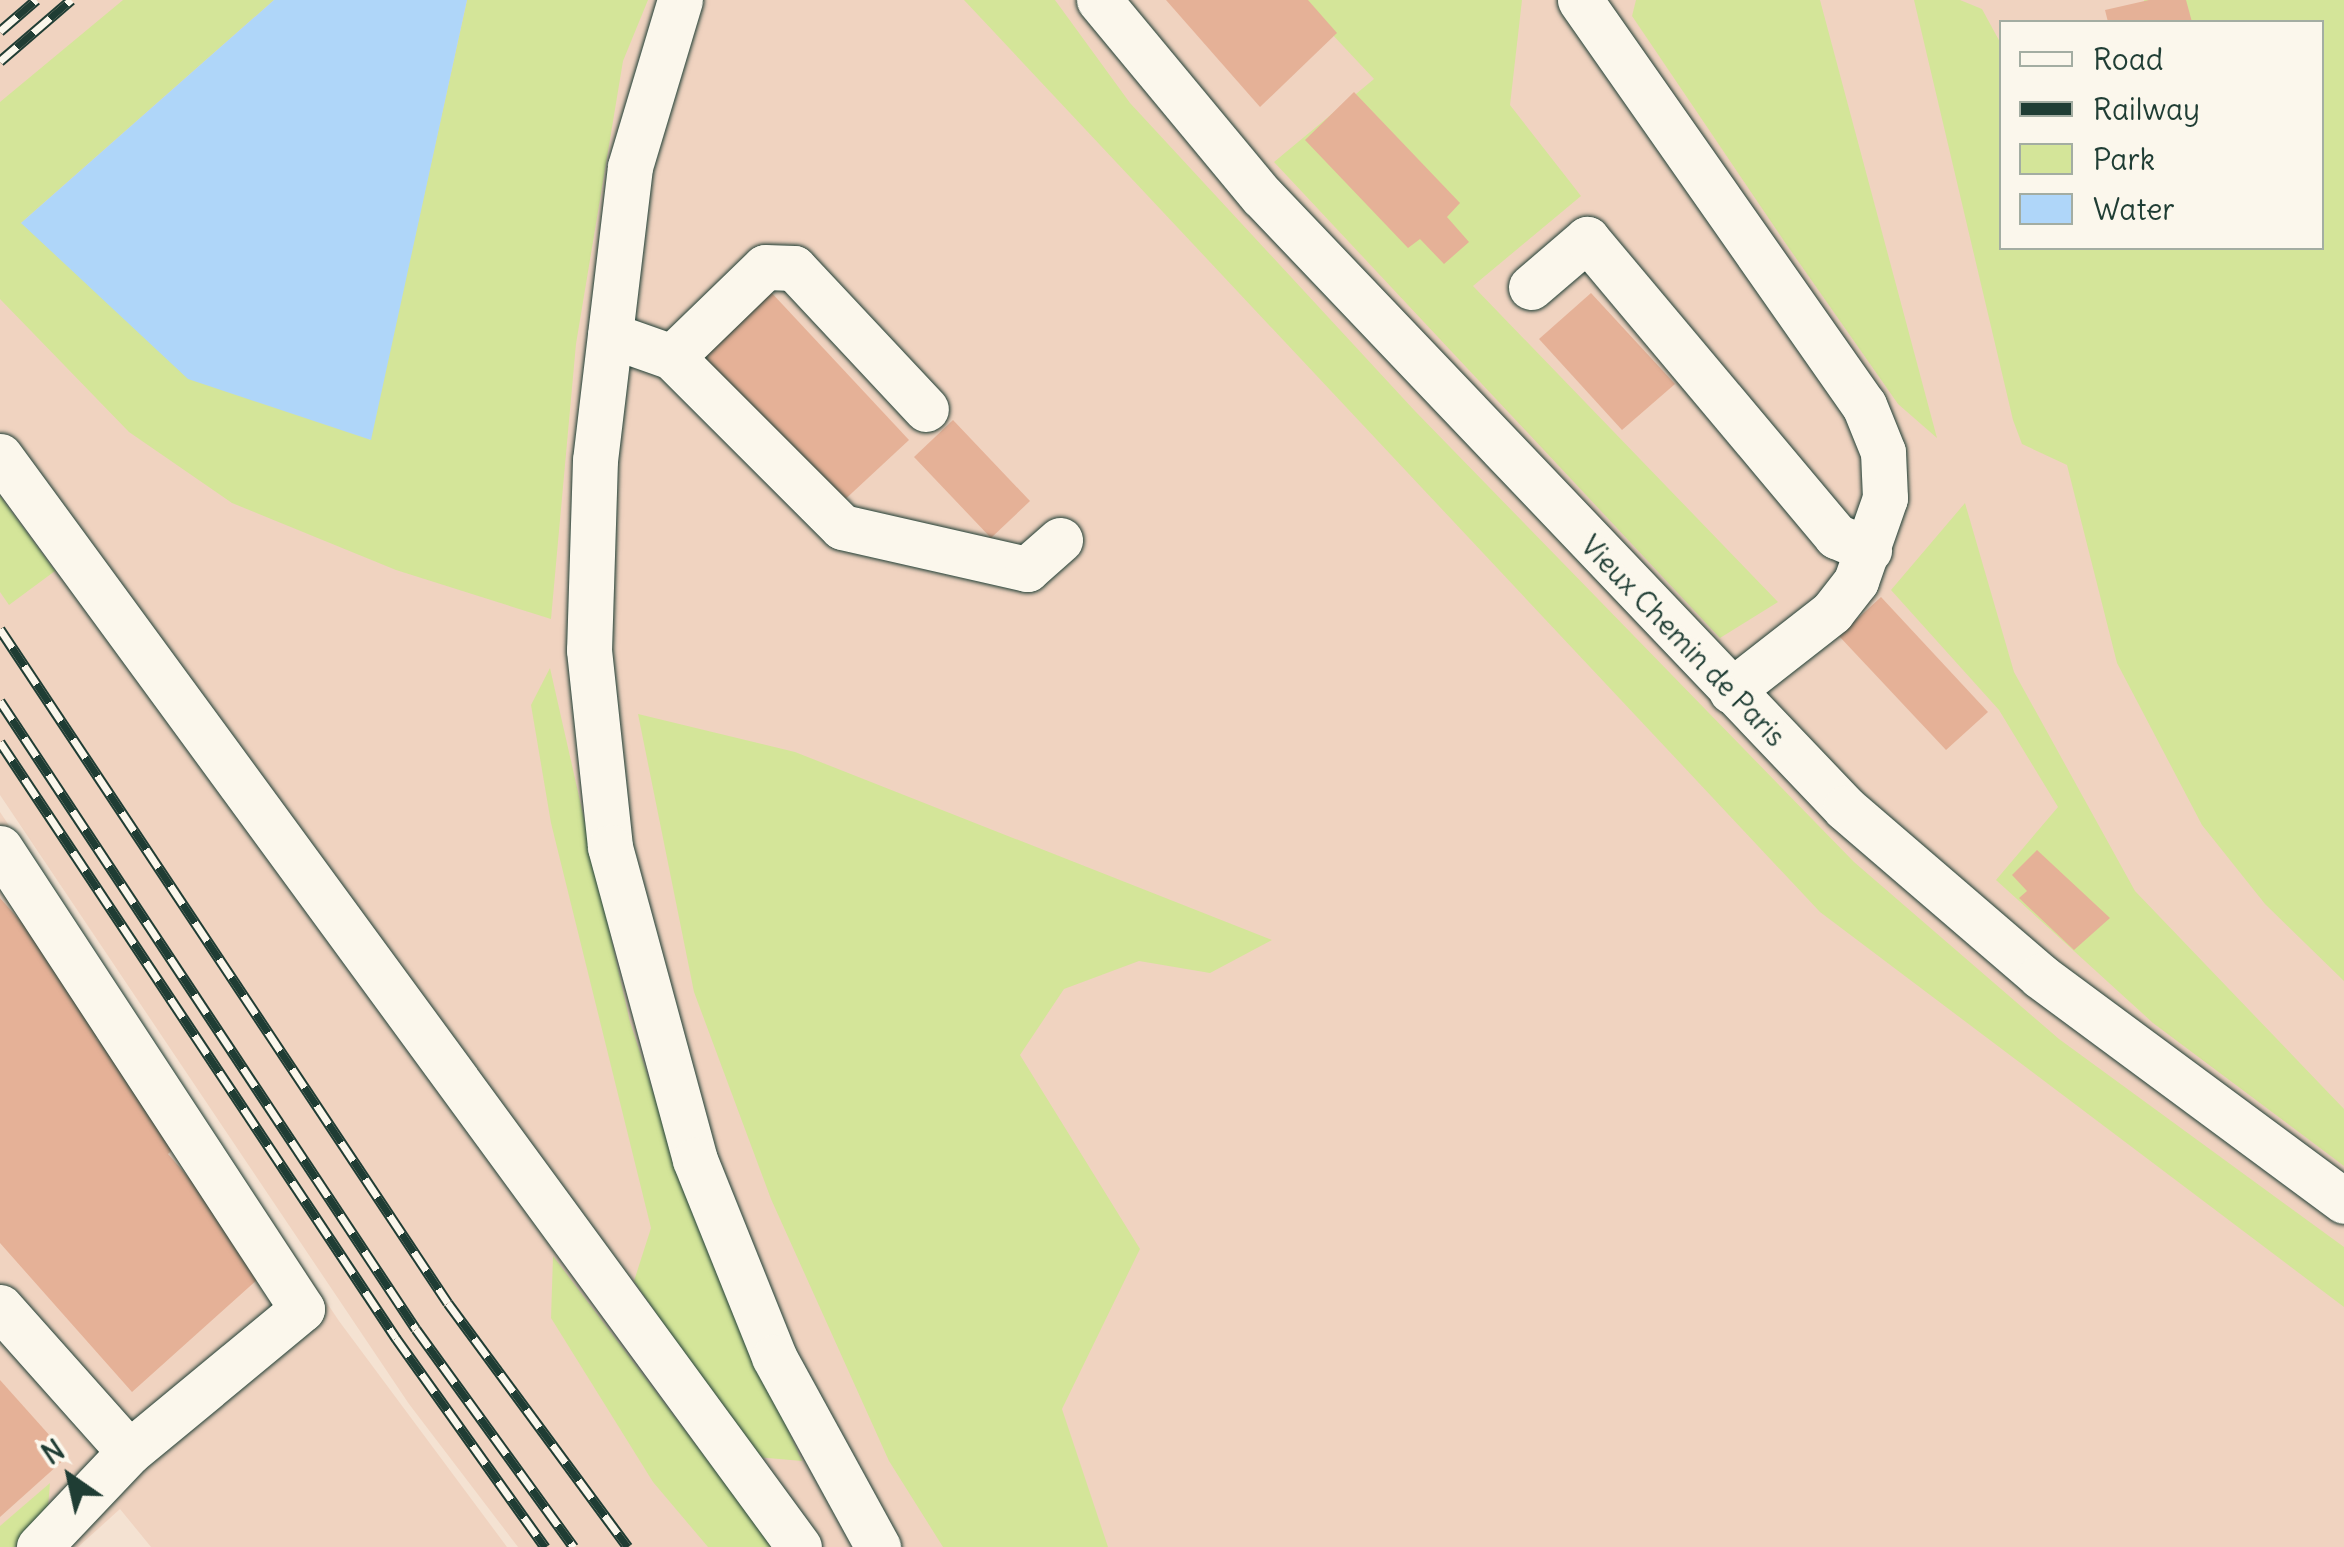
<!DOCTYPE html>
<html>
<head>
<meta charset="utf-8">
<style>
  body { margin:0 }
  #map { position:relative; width:2344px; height:1547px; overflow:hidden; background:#f4e2d2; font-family:Delius,sans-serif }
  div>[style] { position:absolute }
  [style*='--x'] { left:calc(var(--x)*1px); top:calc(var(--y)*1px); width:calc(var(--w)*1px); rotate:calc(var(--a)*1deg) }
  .built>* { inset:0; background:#f0d3c0 }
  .green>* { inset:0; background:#d4e599 }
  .water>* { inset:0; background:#afd6f9 }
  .building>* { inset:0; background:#e5b197 }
  .roads { filter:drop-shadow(0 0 2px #1f3d34) drop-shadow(0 0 2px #1f3d34) }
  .minor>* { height:45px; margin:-22.5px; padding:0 22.5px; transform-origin:22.5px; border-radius:22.5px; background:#fbf7ec }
  .rail>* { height:11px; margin-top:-5.5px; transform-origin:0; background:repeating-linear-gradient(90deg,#fbf7ec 0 22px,#1f3d34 0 44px); box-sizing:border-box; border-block:2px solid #1f3d34 }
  span { translate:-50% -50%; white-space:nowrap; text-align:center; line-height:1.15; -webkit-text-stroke:10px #fbf7ec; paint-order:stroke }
  .street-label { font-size:28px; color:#1f3d34 }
  .legend { position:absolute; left:1999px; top:20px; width:325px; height:230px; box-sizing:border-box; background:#fbf7ec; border:2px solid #a3ada2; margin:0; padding:12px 18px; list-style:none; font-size:30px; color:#1f3d34 }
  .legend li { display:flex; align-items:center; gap:20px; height:50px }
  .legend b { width:50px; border:2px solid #a3ada2 }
  .north { position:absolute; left:20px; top:1427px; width:100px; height:100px; -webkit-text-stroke:8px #fbf7ec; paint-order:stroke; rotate:326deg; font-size:28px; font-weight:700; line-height:40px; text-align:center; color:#1f3d34 }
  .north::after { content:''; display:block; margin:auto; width:35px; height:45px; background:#1f3d34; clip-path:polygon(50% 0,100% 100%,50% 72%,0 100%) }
</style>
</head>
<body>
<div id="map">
  <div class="built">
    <div style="clip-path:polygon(evenodd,0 0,2344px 0,2344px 1547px,518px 1547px,409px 1404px,0 795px,0 0,2002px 22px,2322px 22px,2322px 248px,2002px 248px,2002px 22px)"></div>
    <div style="clip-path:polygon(0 812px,339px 1321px,507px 1547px,151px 1547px,120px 1509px,78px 1547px,0 1547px)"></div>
  </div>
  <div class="green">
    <div style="clip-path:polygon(123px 0,274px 0,21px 223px,370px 440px,467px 0,648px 0,623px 61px,576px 344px,551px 619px,396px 570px,232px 503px,129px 432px,0 299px,0 102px)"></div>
    <div style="clip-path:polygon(964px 0,1055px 0,1130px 103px,1414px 410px,1854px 862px,2059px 1039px,2344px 1247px,2344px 1307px,1820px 912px)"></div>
    <div style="clip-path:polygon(1300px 0,1522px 0,1510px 105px,1581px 196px,1473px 286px,1778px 602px,1720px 638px,1274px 162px,1374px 79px)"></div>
    <div style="clip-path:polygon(1636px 0,1820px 0,1937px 438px,1898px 404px,1784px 241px,1632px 16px)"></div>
    <div style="clip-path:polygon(1914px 0,1960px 0,1982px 9px,2001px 44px,2002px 248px,2322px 248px,2322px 22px,2149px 22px,2144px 0,2344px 0,2344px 981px,2265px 904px,2202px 825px,2117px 663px,2067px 465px,2022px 444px,2013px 420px)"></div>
    <div style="clip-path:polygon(0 496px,55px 571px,9px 605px,0 592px)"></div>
    <div style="clip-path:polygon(1965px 503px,2014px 672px,2135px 891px,2344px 1109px,2344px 1166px,2153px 1023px,1996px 880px,2058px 807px,1999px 710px,1891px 590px)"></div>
    <div style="clip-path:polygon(550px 668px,630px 1022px,698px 1228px,802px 1461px,755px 1457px,634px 1281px,651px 1228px,551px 823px,531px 705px)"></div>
    <div style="clip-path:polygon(638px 714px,795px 752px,1272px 940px,1210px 973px,1139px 961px,1064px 989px,1020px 1055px,1140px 1249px,1062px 1409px,1108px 1547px,943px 1547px,889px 1461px,771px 1199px,694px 992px)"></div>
    <div style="clip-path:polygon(553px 1256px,773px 1547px,708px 1547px,653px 1482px,551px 1318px)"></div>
    <div style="clip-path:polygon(50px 1483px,47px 1519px,15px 1547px,0 1547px,0 1526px)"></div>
  </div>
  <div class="water">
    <div style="clip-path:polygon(274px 0,467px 0,371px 440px,188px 379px,21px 223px)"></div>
  </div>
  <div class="building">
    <div style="clip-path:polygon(1166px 0,1308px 0,1337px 33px,1260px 107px)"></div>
    <div style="clip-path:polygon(2149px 0,2186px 0,2192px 22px,2108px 22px,2105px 10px)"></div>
    <div style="clip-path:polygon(1354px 92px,1460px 203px,1447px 217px,1469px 242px,1444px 264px,1420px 239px,1408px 248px,1305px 140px)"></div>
    <div style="clip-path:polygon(769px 290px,909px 440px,839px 505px,699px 356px)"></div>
    <div style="clip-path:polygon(1591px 293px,1675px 384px,1622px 430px,1539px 339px)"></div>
    <div style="clip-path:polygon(953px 420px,1030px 501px,991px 538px,914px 457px)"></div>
    <div style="clip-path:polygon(1881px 597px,1988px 712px,1946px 750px,1839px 636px)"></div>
    <div style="clip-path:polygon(2037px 850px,2110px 918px,2074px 950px,2019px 898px,2027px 891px,2012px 875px)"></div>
    <div style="clip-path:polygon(0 898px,110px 1023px,96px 1038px,183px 1139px,168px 1154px,269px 1269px,132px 1392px,0 1243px)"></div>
    <div style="clip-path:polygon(0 1380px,68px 1456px,0 1517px)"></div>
  </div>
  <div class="roads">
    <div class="minor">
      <div style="--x:680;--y:0;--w:174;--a:106.7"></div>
      <div style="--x:630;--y:167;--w:295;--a:96.8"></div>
      <div style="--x:595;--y:460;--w:190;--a:91.8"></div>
      <div style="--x:589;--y:650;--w:198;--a:83.9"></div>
      <div style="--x:610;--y:847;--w:324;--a:74.8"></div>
      <div style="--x:695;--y:1160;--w:212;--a:68.1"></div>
      <div style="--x:774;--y:1357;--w:217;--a:61.3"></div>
      <div style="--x:1099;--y:0;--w:255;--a:50.3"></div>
      <div style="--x:1262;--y:196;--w:845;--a:46.39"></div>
      <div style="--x:1845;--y:808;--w:257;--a:40.7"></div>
      <div style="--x:2040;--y:976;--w:378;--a:36.5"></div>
      <div style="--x:1580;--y:0;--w:495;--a:55"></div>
      <div style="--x:1864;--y:405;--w:51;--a:68"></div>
      <div style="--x:1883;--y:452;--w:46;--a:87.5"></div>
      <div style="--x:1885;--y:498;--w:88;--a:109.3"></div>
      <div style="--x:1856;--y:581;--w:39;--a:128"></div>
      <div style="--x:1832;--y:612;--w:128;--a:142"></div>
      <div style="--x:1531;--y:287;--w:74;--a:-40.6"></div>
      <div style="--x:1587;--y:239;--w:388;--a:50"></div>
      <div style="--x:1836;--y:536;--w:36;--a:23"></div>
      <div style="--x:610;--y:335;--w:66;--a:19.5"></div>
      <div style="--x:672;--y:357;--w:240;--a:45"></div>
      <div style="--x:842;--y:527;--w:190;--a:12.8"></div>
      <div style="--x:1027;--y:569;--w:44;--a:-41.3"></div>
      <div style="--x:672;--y:357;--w:129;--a:-44.1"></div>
      <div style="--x:765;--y:267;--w:29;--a:2"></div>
      <div style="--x:794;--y:268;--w:193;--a:46.9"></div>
      <div style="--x:0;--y:456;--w:1352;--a:53.78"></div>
      <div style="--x:0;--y:848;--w:551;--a:56.77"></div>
      <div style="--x:302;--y:1309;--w:224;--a:140.4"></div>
      <div style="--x:129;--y:1452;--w:131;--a:133.5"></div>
      <div style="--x:0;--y:1307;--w:194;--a:48.3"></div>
    </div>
  </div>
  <div class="rail">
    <div style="--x:0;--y:31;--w:48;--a:-40.7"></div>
    <div style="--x:0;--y:61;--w:94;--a:-40.7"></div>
    <div style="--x:0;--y:629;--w:809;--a:56.39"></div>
    <div style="--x:448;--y:1303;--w:303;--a:53.6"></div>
    <div style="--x:0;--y:701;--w:753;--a:56.48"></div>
    <div style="--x:416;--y:1329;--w:269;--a:54.1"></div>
    <div style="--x:0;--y:742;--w:716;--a:56.4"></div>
    <div style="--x:396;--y:1338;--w:257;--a:54.5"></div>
  </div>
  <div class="street-label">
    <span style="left:1683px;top:641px;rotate:46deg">Vieux Chemin de Paris</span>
  </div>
  <ul class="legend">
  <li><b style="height:12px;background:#fbf7ec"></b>Road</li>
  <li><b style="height:12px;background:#1f3d34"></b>Railway</li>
  <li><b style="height:28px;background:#d4e599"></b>Park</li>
  <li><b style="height:28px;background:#afd6f9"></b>Water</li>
  </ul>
  <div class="north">N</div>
</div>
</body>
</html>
